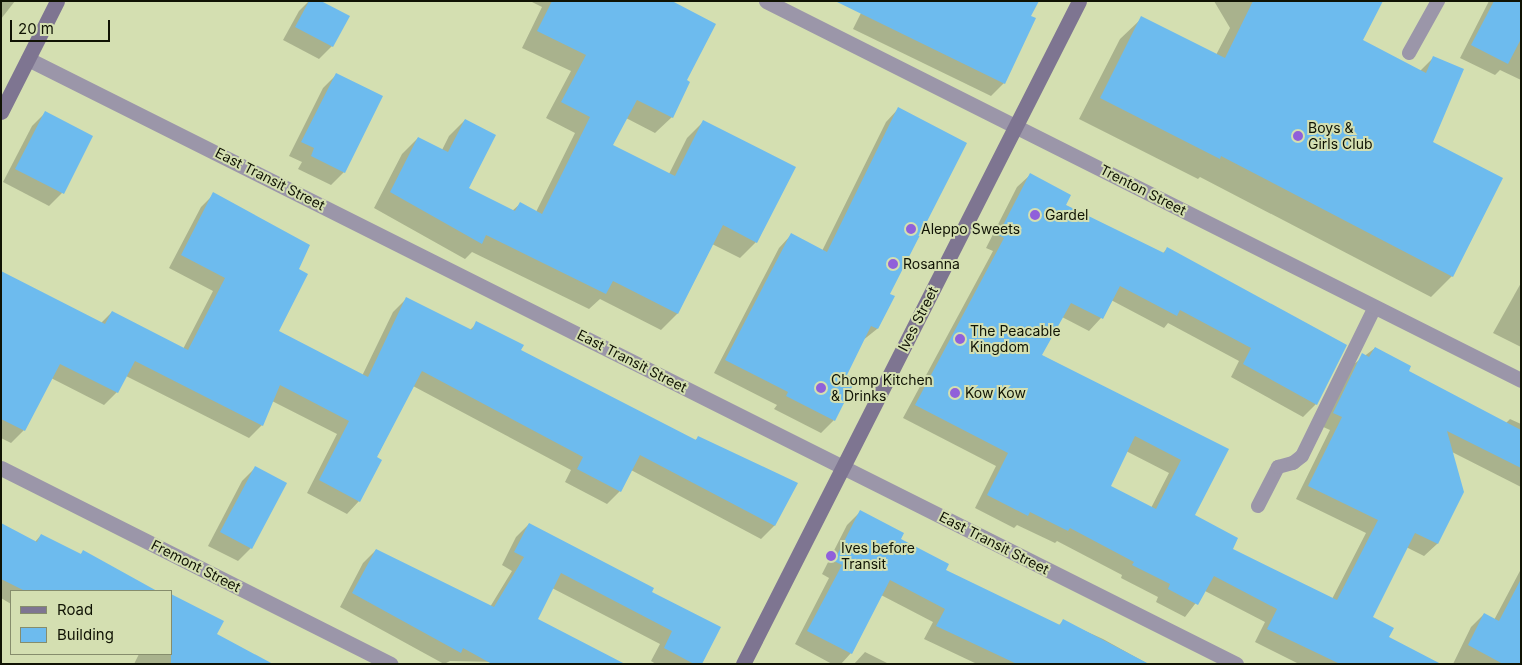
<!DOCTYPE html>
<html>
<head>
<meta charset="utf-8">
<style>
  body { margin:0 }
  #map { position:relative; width:1522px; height:665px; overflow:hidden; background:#d4dfb1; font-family:Inter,sans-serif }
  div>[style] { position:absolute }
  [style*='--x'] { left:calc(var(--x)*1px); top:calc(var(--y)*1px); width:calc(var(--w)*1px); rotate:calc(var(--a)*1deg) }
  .shadow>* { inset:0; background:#0003 }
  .building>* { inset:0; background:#6dbbee }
  .lane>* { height:14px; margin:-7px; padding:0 7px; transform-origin:7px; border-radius:7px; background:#9b96a9 }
  .street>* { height:15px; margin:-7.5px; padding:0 7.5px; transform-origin:7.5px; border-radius:7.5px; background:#9b96a9 }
  .secondary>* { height:15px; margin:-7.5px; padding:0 7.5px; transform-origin:7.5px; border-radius:7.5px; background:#7e7591 }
  .dots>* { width:14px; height:14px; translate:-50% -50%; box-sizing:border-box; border:2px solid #d4dfb1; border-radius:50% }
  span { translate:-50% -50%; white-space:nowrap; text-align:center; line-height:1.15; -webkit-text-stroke:4px #d4dfb1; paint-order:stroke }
  .poi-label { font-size:14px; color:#101304 }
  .left { translate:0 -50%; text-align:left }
  .street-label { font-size:14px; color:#101304 }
  .frame { position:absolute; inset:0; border:2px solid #101304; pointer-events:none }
  .legend { position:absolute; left:10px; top:590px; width:162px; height:65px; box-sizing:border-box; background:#d4dfb1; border:1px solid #868d6c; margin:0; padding:6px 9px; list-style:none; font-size:15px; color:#101304 }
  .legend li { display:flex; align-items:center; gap:10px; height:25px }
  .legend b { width:25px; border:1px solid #868d6c }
  .scale { position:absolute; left:10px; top:20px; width:100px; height:22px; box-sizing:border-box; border:2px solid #101304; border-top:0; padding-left:6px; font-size:15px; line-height:18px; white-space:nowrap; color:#101304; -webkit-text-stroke:4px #d4dfb1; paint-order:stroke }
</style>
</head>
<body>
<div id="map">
  <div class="shadow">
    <div style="clip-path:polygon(1px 1px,15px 1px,1px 19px)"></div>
    <div style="clip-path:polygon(309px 1px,319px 1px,332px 46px,319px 59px,283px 40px,299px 11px)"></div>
    <div style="clip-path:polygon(530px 1px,616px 1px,685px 81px,672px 117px,655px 133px,626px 118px,611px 145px,669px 174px,687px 138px,703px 122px,756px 242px,740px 258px,712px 244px,677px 314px,661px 330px,600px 299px,589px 309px,472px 252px,465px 259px,374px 208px,402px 154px,418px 138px,442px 150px,449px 136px,465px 120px,467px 188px,512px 211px,520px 204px,536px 212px,575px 133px,546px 118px,571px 71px,522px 48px,542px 7px)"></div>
    <div style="clip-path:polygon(867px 1px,1030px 17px,1004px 83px,991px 96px,853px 29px)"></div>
    <div style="clip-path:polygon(1214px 1px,1382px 1px,1361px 41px,1420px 71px,1434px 57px,1431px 143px,1452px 276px,1431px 297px,1200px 177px,1198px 179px,1079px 119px,1120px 39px,1142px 18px,1216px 55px,1230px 28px)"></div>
    <div style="clip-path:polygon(1489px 1px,1521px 1px,1521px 80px,1500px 70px,1495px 75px,1460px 58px)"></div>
    <div style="clip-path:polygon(336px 75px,344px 172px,331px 185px,298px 169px,302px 162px,289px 156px,323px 88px)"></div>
    <div style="clip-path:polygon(898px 109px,889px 295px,893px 297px,877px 329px,862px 341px,846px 375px,834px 420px,821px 433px,774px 409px,777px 405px,714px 373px,779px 248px,791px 235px,822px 251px,886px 122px)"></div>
    <div style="clip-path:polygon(45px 113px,62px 193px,49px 206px,3px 182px,32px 126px)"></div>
    <div style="clip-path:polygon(evenodd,1030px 175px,1065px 205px,1162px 254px,1168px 248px,1316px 404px,1303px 417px,1231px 377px,1239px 361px,1168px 323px,1164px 328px,1111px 300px,1101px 318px,1089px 331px,1062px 317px,1041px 355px,1227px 450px,1193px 515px,1231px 549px,1332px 599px,1366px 533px,1296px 499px,1330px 430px,1321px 426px,1350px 367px,1375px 348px,1407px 371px,1505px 424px,1510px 419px,1521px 424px,1521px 487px,1452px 452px,1463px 492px,1437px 544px,1424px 556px,1406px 547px,1371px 617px,1387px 638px,1439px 664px,1299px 664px,1255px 642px,1265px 622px,1205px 591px,1185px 617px,1156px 602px,1158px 597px,1121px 578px,1122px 575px,1057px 541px,1055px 543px,1017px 525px,1014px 528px,975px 508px,996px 466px,903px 418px,993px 251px,986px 248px,1017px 187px,1030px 175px,1126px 451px,1169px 473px,1151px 508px,1109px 487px,1126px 451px)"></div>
    <div style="clip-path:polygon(214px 194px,297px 270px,277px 331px,362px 376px,393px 312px,406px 299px,470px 330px,477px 323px,520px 351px,694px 441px,698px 438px,796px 484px,774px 526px,761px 539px,631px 470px,620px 491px,607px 504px,565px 482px,571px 470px,413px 386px,376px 458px,359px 501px,347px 514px,307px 493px,337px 434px,272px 401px,262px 425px,249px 438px,126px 376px,117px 392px,104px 405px,51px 378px,24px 430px,11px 443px,1px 438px,1px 273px,100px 324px,112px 312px,183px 349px,213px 291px,169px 268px,201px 207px)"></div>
    <div style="clip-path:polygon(1521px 283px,1521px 347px,1493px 333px)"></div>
    <div style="clip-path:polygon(255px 468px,251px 548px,238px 561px,208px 546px,242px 481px)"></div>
    <div style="clip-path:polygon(860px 512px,944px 571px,1058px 626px,1063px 621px,1103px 639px,1148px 664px,977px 664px,924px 639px,933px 622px,881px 595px,851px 653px,841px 664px,832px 664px,795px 644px,829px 578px,822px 574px,847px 525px)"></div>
    <div style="clip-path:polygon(1px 524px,35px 542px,41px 535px,80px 555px,83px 552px,155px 591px,11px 591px,11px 604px,1px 598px)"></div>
    <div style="clip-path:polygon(529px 524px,650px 593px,701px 664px,656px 664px,651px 661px,660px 644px,552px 588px,536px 619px,586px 664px,450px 661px,444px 664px,340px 607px,363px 563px,376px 550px,490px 607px,512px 571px,502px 565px,516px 537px)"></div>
    <div style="clip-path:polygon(1521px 569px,1521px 664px,1453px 664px,1471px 627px,1484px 614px,1494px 620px)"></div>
    <div style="clip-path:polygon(215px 635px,270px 664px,134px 664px,139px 654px,171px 654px)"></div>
    <div style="clip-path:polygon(865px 652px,889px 664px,854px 664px)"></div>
  </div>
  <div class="building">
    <div style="clip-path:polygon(309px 1px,321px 1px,350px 16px,333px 47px,295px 27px)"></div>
    <div style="clip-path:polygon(552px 1px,672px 1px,716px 24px,687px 80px,690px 82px,673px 118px,637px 100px,613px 145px,675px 176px,703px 120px,796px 167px,757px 243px,723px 225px,678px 314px,613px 281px,606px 294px,486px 235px,482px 244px,390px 192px,418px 137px,448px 152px,465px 119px,496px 135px,469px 188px,515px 211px,520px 202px,542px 214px,590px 117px,561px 102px,586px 55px,537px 31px)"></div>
    <div style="clip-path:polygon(835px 1px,1039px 1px,1031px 16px,1036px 18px,1005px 84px)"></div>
    <div style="clip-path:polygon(1253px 1px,1383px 1px,1363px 40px,1426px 73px,1433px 56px,1464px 69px,1433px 142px,1503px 178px,1453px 277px,1221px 156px,1220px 159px,1100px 98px,1141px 16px,1225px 58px)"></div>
    <div style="clip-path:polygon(1494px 1px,1521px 1px,1521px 39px,1508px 64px,1471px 45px)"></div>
    <div style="clip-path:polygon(336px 73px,383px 96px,345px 173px,311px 156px,314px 148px,301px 142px)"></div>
    <div style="clip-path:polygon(898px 107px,967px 143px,890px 294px,895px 296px,878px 329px,871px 326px,847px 375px,856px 379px,835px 421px,786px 396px,788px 392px,725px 360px,791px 233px,827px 252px)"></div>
    <div style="clip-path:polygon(45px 111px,93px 136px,64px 194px,15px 169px)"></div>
    <div style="clip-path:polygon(evenodd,1030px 173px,1071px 195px,1066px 205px,1164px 253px,1167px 247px,1347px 345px,1317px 405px,1243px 364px,1251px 348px,1180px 310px,1177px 316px,1120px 286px,1103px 319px,1071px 303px,1042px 355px,1229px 449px,1195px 515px,1238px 538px,1233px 549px,1337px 600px,1378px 520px,1308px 486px,1342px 417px,1333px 413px,1362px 353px,1369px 357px,1375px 347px,1411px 366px,1409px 371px,1521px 430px,1521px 468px,1447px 431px,1464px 492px,1438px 544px,1415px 533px,1373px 617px,1394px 628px,1389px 637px,1441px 664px,1340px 664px,1267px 629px,1277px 609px,1214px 576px,1198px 605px,1168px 589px,1170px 584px,1132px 565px,1134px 562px,1070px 528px,1068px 531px,1030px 512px,1028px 516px,987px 495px,1008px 453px,915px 405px,1004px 238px,998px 235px,1030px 173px,1135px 436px,1181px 460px,1156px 509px,1111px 486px,1135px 436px)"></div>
    <div style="clip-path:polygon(213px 192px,310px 245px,299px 269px,308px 274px,279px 331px,368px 377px,406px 297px,472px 330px,476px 321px,524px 345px,521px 350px,696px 440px,698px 436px,798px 483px,775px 526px,640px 455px,621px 492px,577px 469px,583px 457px,422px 371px,377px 457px,382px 460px,360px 502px,319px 480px,349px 421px,280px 385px,263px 426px,135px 361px,118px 393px,60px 364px,25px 431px,1px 419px,1px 271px,105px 324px,112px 311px,188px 350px,225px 278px,181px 255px)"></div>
    <div style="clip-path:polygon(255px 466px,287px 483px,252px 549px,220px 532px)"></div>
    <div style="clip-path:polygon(860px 510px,904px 533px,901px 539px,949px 564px,946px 570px,1060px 625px,1063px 619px,1149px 664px,1017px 664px,936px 626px,945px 609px,890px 580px,852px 654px,807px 631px,842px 565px,834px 561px)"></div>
    <div style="clip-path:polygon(1px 523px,37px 542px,41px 534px,81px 554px,83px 550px,157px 591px,25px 591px,1px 579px)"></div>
    <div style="clip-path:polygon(529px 523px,654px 588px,652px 592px,721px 627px,702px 664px,694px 664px,664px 648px,672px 631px,561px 573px,538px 619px,625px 664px,492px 664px,463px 648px,461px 653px,352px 593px,376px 549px,494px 607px,524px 557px,514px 552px)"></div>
    <div style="clip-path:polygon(1521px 579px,1521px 664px,1503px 664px,1468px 645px,1484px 613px,1499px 621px)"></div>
    <div style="clip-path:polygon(171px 594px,224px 621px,217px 634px,273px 664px,171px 664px)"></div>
  </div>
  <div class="lane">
    <div style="--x:1409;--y:53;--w:60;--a:-60.9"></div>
    <div style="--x:1258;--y:506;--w:44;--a:-62.9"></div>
    <div style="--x:1278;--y:467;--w:16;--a:-15"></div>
    <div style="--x:1293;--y:463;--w:11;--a:-38"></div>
    <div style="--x:1302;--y:456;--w:166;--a:-63.9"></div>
  </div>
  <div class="street">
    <div style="--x:766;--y:1;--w:845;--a:26.66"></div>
    <div style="--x:28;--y:59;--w:1351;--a:26.6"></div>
    <div style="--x:1;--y:468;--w:436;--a:26.7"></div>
  </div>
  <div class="secondary">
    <div style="--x:1;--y:112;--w:124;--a:-63.2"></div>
    <div style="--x:743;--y:664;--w:743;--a:-63.12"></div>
  </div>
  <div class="dots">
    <div style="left:1298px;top:136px;background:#9060da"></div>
    <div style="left:1035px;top:215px;background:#9060da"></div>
    <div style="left:911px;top:229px;background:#9060da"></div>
    <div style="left:893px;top:264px;background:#9060da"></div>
    <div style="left:960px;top:339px;background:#9060da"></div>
    <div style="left:821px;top:388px;background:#9060da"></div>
    <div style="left:955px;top:393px;background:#9060da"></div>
    <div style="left:831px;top:556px;background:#9060da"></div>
  </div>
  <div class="poi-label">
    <span class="left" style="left:1308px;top:136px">Boys &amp;<br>Girls Club</span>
    <span class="left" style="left:1045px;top:215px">Gardel</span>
    <span class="left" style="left:921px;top:229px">Aleppo Sweets</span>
    <span class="left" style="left:903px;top:264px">Rosanna</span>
    <span class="left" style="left:970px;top:339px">The Peacable<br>Kingdom</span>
    <span class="left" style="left:831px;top:388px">Chomp Kitchen<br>&amp; Drinks</span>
    <span class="left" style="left:965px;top:393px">Kow Kow</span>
    <span class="left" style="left:841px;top:556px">Ives before<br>Transit</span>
  </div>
  <div class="street-label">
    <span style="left:270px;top:179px;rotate:27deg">East Transit Street</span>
    <span style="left:1143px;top:190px;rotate:27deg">Trenton Street</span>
    <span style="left:918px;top:319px;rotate:-63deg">Ives Street</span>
    <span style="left:632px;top:361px;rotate:27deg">East Transit Street</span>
    <span style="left:994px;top:543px;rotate:27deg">East Transit Street</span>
    <span style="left:196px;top:566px;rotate:27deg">Fremont Street</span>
  </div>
  <div class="frame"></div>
  <ul class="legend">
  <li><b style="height:6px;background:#7e7591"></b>Road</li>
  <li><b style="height:14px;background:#6dbbee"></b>Building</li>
  </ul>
  <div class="scale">20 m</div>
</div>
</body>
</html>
